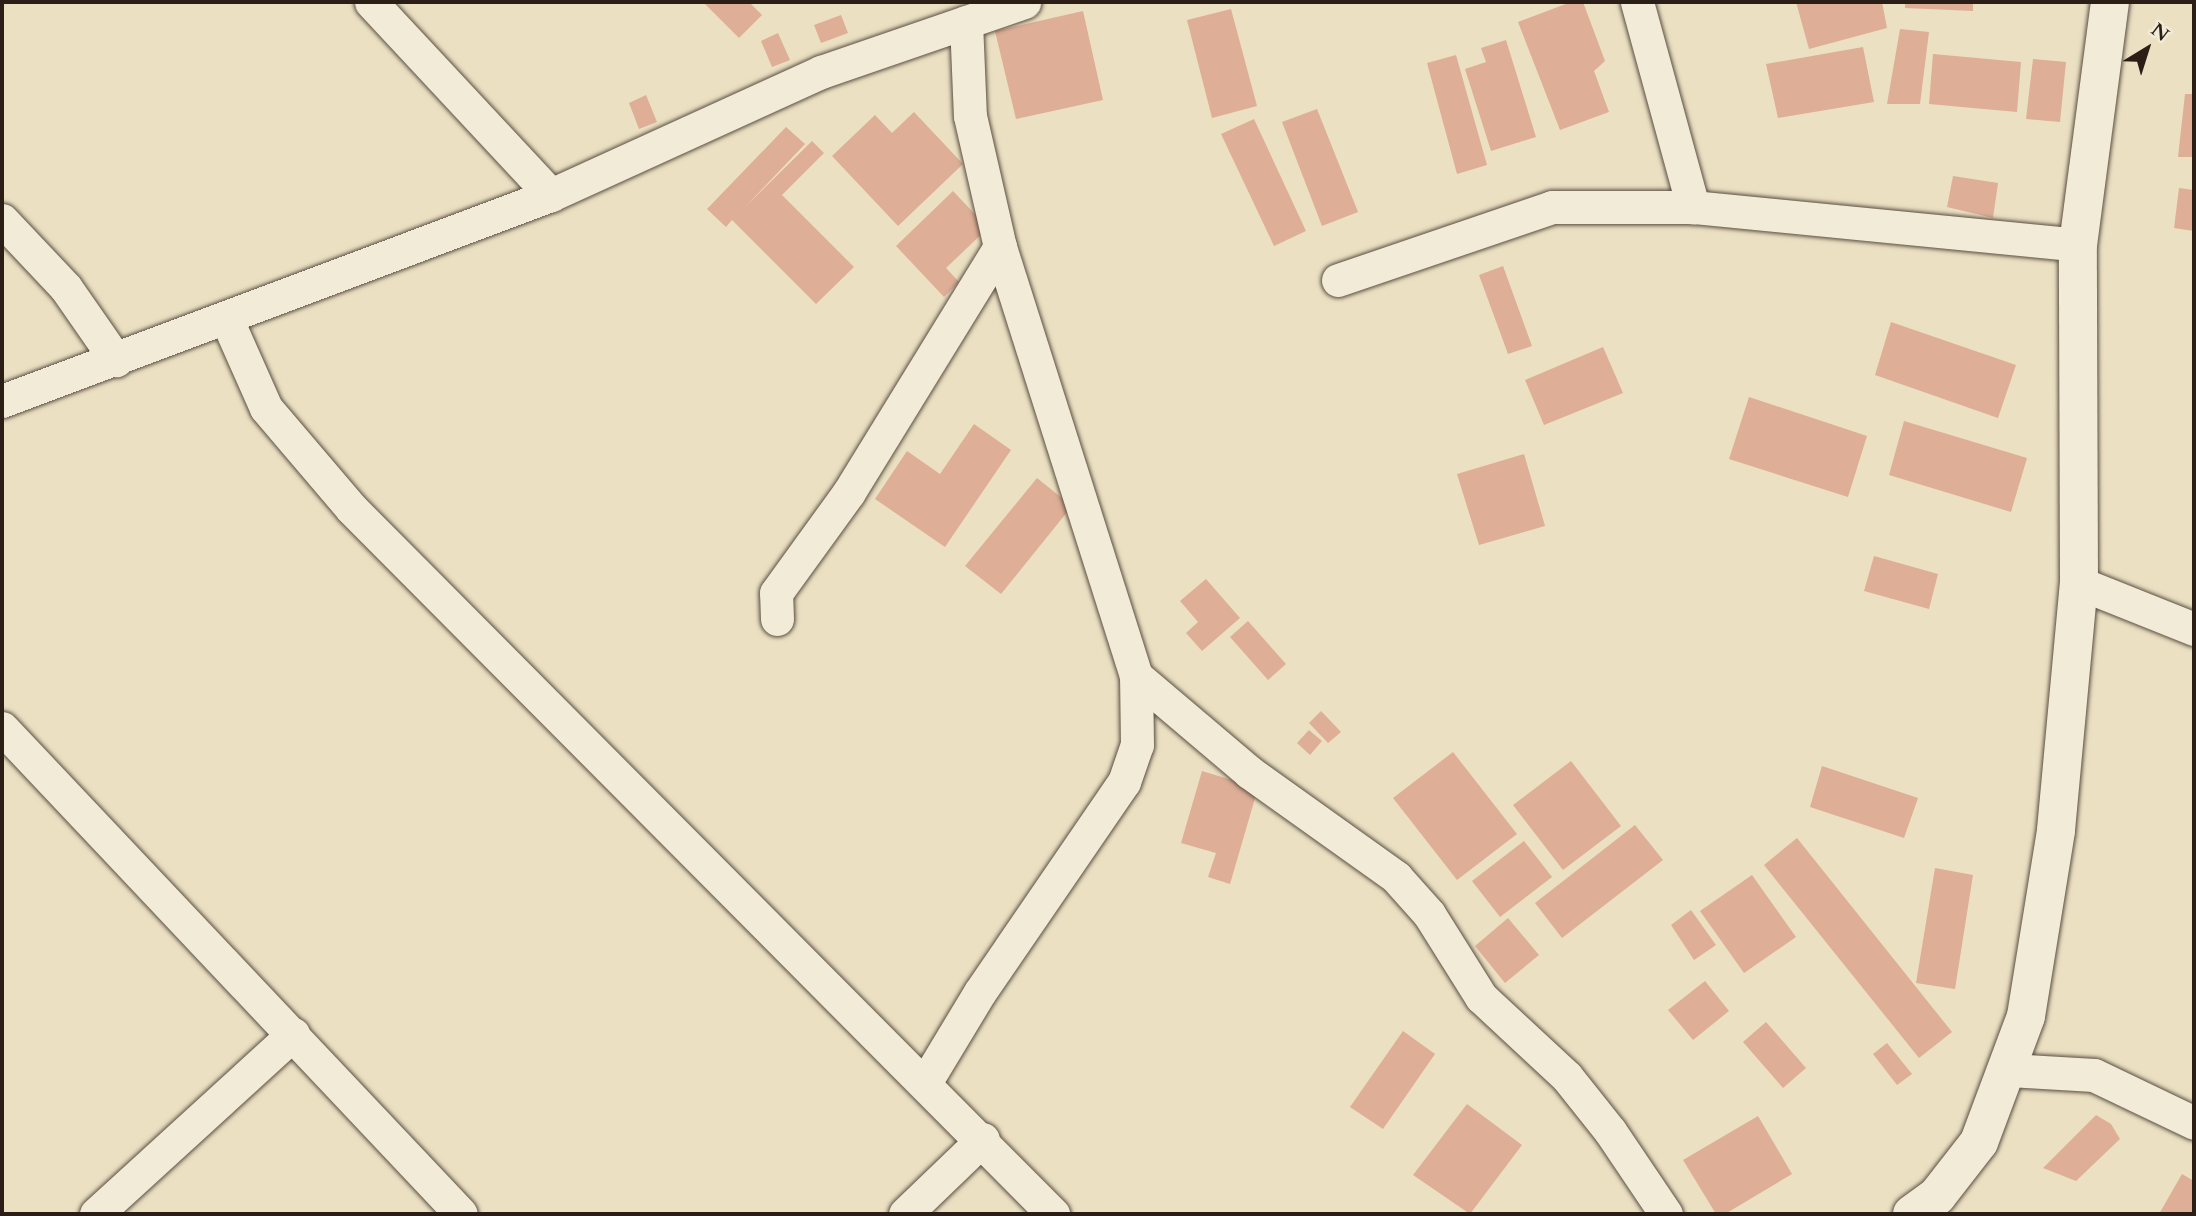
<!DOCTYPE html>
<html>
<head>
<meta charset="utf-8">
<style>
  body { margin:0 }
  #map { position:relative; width:2196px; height:1216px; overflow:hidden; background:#ebe0c2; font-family:Cardo,serif }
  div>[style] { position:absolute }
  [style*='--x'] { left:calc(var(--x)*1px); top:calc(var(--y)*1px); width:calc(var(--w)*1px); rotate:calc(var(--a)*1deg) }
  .building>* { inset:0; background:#deae96 }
  .roads { filter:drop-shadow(0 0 2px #5a4e42) drop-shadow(0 0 2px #5a4e42) }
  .street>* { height:33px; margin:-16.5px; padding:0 16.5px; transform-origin:16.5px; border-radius:16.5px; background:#f2ebd7 }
  .secondary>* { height:38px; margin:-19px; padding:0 19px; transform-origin:19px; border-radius:19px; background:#f2ebd7 }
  span { translate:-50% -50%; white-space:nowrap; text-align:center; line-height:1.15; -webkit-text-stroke:5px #f2ebd7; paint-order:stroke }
  .frame { position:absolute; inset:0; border:4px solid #2a1e17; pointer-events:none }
  .north { position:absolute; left:2112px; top:14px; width:70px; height:70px; -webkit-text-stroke:5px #f2ebd7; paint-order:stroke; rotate:38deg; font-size:19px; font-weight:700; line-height:28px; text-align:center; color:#2a1e17 }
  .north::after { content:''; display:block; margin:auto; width:24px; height:32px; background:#2a1e17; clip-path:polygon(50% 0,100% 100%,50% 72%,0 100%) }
</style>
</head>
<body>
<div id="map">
  <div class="building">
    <div style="clip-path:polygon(703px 2px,749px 2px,762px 15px,739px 38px)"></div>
    <div style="clip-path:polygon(1571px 2px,1583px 2px,1605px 61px,1594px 71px,1609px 112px,1560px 130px,1518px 22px)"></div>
    <div style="clip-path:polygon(1796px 2px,1882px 2px,1887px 28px,1809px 49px)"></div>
    <div style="clip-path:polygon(1905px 2px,1973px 2px,1973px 11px,1905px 8px)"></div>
    <div style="clip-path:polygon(1231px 9px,1257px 106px,1212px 118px,1187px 20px)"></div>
    <div style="clip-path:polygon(1083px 11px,1103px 100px,1016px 119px,995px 31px)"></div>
    <div style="clip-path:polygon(841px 15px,848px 33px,821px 43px,814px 25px)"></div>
    <div style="clip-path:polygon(1900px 29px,1929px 32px,1920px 104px,1887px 104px)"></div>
    <div style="clip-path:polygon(778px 33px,790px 60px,772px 67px,761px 41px)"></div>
    <div style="clip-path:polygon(1506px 40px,1536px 137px,1491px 151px,1465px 69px,1486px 62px,1481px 48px)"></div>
    <div style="clip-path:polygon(1863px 47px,1874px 102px,1778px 118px,1766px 64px)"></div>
    <div style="clip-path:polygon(1933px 54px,2021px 62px,2017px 112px,1929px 104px)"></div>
    <div style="clip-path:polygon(1456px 55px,1487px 165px,1457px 174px,1427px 63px)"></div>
    <div style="clip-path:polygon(2033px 59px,2066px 62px,2060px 122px,2026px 119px)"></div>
    <div style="clip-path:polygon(2185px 94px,2194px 94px,2194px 157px,2178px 157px)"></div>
    <div style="clip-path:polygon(646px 95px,657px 122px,639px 129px,629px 103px)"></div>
    <div style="clip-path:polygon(1317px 109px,1358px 212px,1322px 226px,1282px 122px)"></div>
    <div style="clip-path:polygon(914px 112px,963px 164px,898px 226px,832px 156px,875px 115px,892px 133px)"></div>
    <div style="clip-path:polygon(1254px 119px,1306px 231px,1274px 246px,1221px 134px)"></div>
    <div style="clip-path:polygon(786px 127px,805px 144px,746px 206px,812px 141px,824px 153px,782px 195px,854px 267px,816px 304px,732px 220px,726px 227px,707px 209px)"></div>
    <div style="clip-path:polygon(1953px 176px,1998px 183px,1993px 218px,1947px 207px)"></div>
    <div style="clip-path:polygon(2179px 188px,2194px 190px,2194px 231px,2174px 228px)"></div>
    <div style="clip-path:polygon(953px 191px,988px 228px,946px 268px,959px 282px,944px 297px,896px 246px)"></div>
    <div style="clip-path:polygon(1503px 266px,1532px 346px,1508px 354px,1479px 275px)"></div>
    <div style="clip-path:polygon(1891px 322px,2016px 365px,1998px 418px,1875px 375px)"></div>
    <div style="clip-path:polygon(1603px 347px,1623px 393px,1544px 425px,1525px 380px)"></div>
    <div style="clip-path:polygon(1749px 397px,1867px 436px,1848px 497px,1729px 459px)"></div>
    <div style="clip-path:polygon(1904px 421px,2027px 458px,2011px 512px,1889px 475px)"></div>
    <div style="clip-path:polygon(974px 424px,1011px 450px,945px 547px,875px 499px,907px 451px,940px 474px)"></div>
    <div style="clip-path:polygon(1524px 454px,1545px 526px,1479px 545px,1457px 474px)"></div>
    <div style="clip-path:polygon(1037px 478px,1072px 506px,1001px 594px,965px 566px)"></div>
    <div style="clip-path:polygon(1874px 556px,1938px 574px,1929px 609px,1864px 591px)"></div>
    <div style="clip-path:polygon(1206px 579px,1240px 618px,1202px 651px,1186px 633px,1198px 622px,1180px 601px)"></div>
    <div style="clip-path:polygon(1248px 621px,1286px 664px,1268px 680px,1230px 637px)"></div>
    <div style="clip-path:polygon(1321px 711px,1341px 732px,1328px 743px,1309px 723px)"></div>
    <div style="clip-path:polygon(1309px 730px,1322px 741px,1310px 755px,1297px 743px)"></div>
    <div style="clip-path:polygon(1453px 752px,1517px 834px,1457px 880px,1393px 798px)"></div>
    <div style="clip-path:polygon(1571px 761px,1621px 826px,1563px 870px,1513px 805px)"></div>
    <div style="clip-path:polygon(1822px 766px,1918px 798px,1904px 838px,1810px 807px)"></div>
    <div style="clip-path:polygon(1202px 771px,1258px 788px,1230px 884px,1208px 877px,1216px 853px,1181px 843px)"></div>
    <div style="clip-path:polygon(1635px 825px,1663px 860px,1562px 938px,1535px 903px)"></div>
    <div style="clip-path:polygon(1797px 838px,1952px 1032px,1919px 1058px,1764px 865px)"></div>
    <div style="clip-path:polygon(1524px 841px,1552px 877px,1500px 917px,1472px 881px)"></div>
    <div style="clip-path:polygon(1935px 868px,1973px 875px,1955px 989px,1916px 983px)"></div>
    <div style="clip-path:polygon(1752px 875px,1796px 937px,1744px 973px,1700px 911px)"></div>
    <div style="clip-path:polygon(1691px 910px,1716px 945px,1694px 960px,1671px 925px)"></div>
    <div style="clip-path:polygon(1508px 918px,1539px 955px,1505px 983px,1475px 946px)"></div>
    <div style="clip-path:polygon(1705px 981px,1729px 1011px,1693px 1040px,1668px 1010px)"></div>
    <div style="clip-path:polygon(1766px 1022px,1806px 1068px,1783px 1088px,1743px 1042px)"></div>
    <div style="clip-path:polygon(1403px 1031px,1435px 1054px,1383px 1129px,1350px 1107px)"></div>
    <div style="clip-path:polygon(1887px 1043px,1912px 1074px,1897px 1085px,1873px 1054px)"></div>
    <div style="clip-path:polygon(1467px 1104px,1522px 1145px,1470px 1214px,1413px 1175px)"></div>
    <div style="clip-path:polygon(2096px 1115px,2111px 1124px,2120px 1139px,2076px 1181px,2043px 1168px)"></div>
    <div style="clip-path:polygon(1758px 1116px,1792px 1174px,1725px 1214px,1716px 1214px,1683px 1160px)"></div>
    <div style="clip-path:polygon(2182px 1174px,2194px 1181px,2194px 1214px,2159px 1214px)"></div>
  </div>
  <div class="roads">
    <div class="street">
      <div style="--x:371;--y:2;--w:264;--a:47"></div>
      <div style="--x:1637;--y:2;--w:213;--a:74.7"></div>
      <div style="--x:966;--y:22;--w:94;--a:87.6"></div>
      <div style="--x:970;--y:116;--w:134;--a:77.1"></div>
      <div style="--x:1000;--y:247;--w:450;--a:72.4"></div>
      <div style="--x:1136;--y:676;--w:148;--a:40.3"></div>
      <div style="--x:1249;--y:772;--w:181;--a:35.5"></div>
      <div style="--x:1396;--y:877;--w:50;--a:48.3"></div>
      <div style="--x:1429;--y:914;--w:98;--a:57.9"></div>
      <div style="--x:1481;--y:997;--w:117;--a:42.9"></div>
      <div style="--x:1567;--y:1077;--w:69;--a:51.5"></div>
      <div style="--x:1610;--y:1131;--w:100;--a:56"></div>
      <div style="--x:2;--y:220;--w:93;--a:46.7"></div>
      <div style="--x:66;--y:288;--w:88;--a:55.2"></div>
      <div style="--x:1338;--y:280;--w:226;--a:-18.8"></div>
      <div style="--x:1552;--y:207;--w:141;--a:0"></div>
      <div style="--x:1693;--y:207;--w:387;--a:5.6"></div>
      <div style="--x:227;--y:320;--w:96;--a:66.1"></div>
      <div style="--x:266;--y:408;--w:131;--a:49.6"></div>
      <div style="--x:351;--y:508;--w:996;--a:45.16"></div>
      <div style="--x:2;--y:401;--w:586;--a:-20.57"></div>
      <div style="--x:551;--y:195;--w:297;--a:-24.5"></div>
      <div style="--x:821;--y:72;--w:215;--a:-19"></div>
      <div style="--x:2079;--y:583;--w:124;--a:21.8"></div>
      <div style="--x:777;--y:619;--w:26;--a:-92"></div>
      <div style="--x:776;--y:593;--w:125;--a:-54.1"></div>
      <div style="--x:849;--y:492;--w:288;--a:-58.4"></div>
      <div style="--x:2;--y:728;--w:668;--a:46.64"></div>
      <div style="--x:2009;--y:1070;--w:85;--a:3.4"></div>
      <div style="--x:2094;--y:1075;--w:111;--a:25.6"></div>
      <div style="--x:925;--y:1083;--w:106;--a:-58.9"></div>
      <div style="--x:980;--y:992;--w:255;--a:-55.6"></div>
      <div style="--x:1124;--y:782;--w:39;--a:-71"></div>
      <div style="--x:1137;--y:745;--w:69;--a:-90.8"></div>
      <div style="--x:96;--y:1214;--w:267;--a:-42.4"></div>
      <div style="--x:905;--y:1214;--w:108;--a:-43.9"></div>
    </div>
    <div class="secondary">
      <div style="--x:1912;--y:1214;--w:31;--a:-36"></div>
      <div style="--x:1937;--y:1196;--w:68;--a:-52.1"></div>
      <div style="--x:1979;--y:1142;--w:134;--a:-69.5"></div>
      <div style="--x:2026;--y:1016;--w:188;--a:-80.8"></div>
      <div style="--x:2056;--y:830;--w:248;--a:-84.7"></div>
      <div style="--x:2079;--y:583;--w:338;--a:-90.2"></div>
      <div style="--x:2078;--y:245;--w:245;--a:-82.5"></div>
    </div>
  </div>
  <div class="frame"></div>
  <div class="north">N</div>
</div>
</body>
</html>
